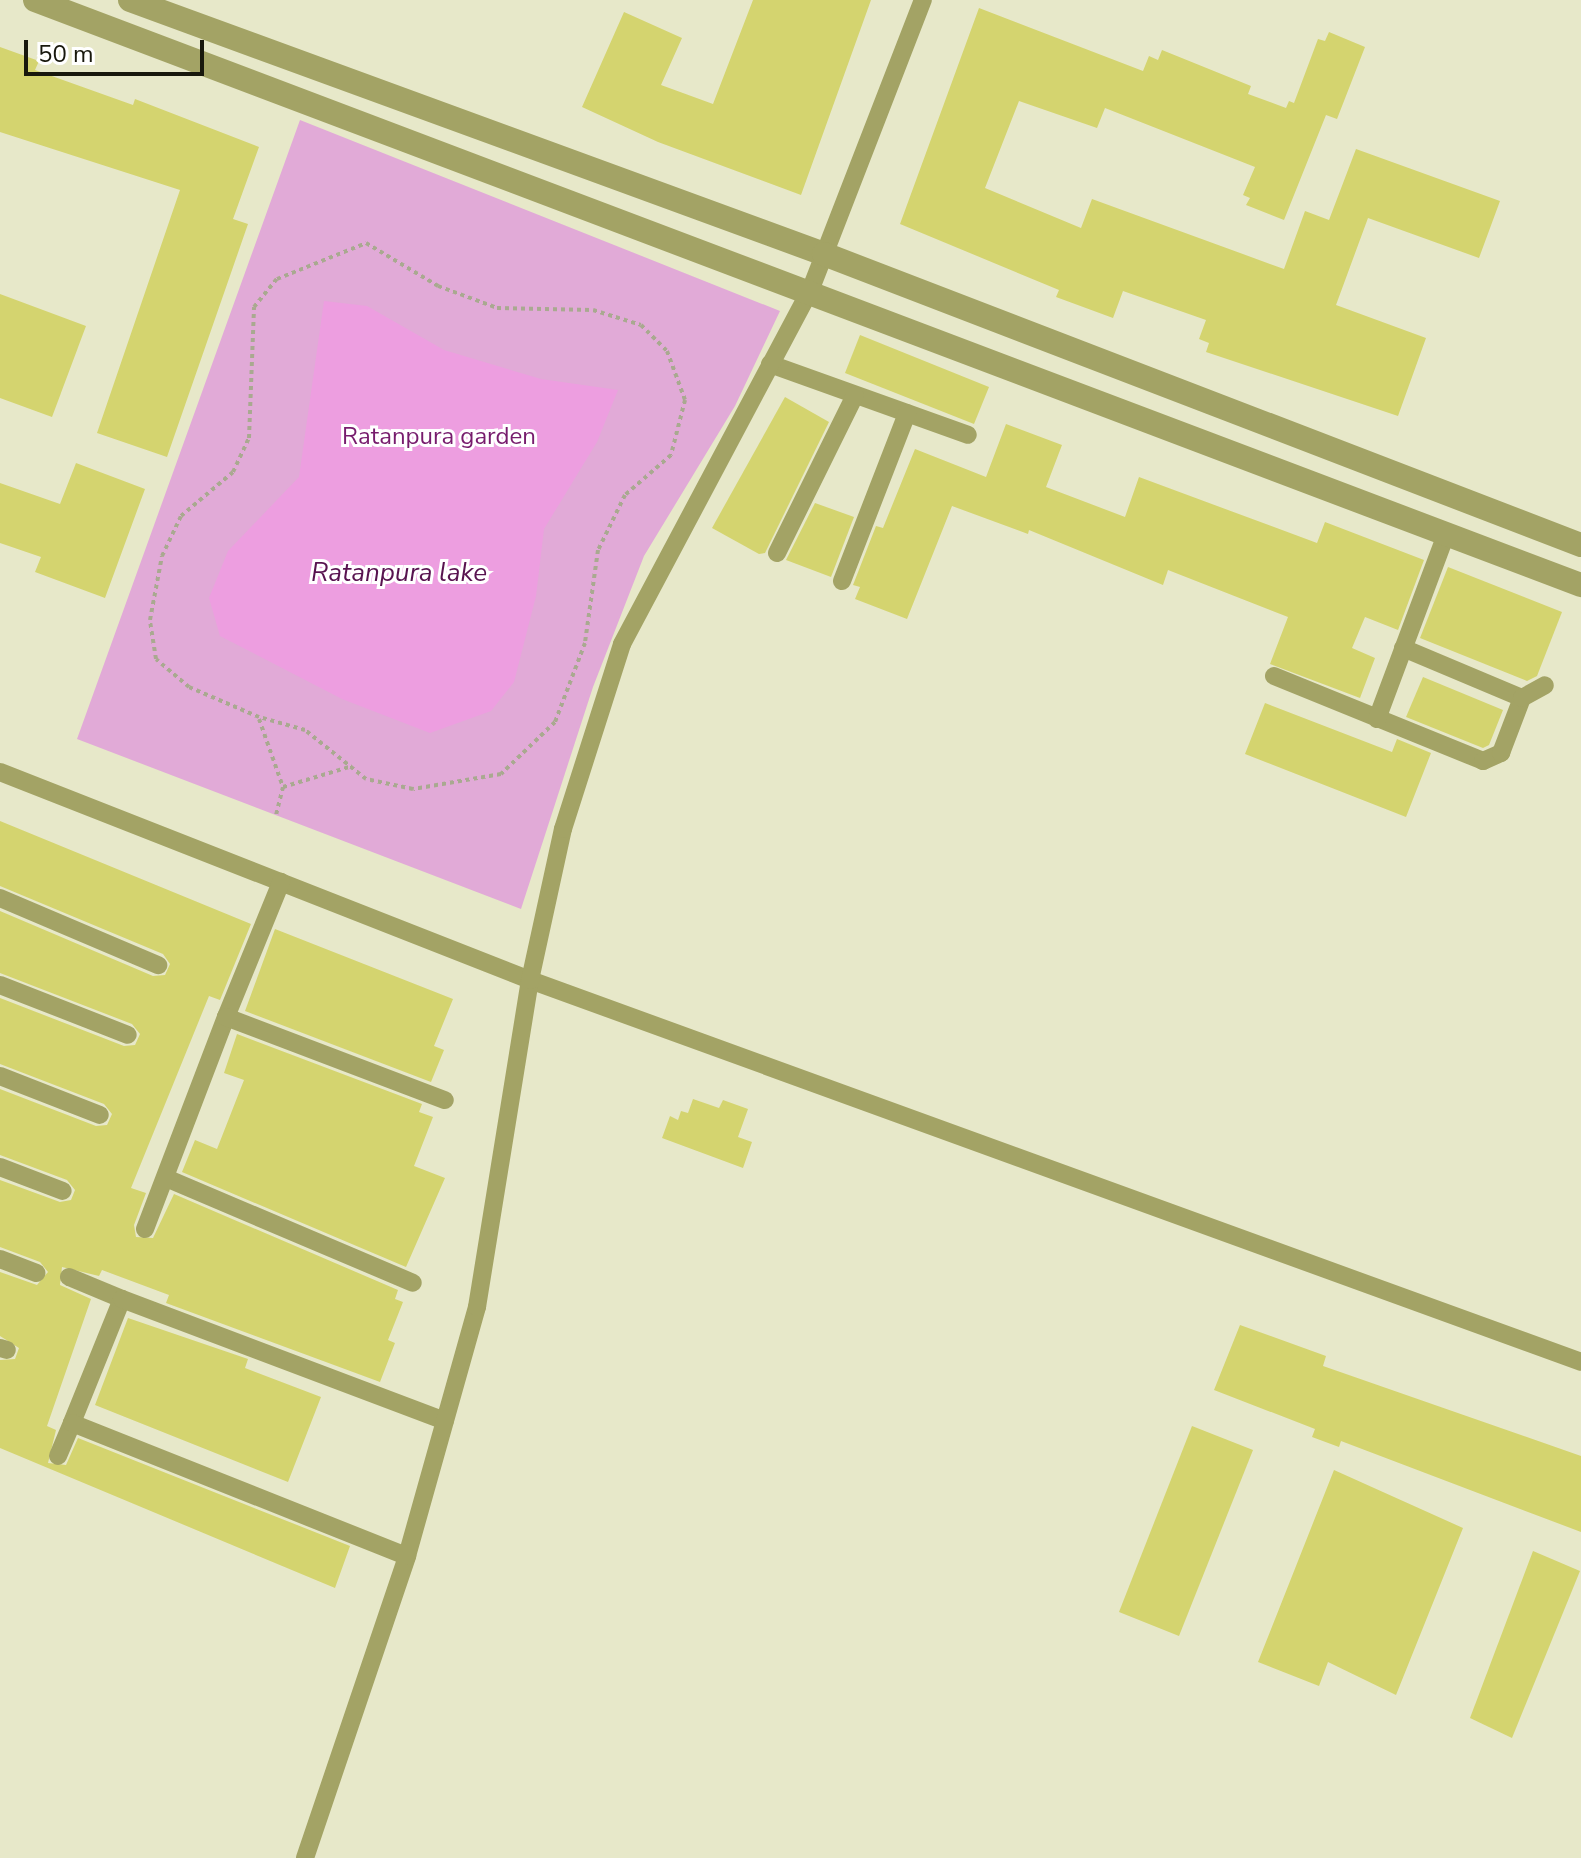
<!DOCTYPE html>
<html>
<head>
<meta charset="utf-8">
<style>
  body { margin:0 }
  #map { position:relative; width:1581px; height:1858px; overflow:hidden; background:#e7e8c9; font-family:"Nunito Sans",sans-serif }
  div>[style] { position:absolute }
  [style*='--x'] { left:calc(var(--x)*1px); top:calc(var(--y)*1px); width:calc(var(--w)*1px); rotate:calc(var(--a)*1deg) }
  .green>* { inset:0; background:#e1aad7 }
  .water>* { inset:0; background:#ed9ee0 }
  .building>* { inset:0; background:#d4d46f }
  .path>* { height:4px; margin-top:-2px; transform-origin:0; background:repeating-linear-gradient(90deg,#a9a990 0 4px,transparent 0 8px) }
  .minor>* { height:18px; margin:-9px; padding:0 9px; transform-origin:9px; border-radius:9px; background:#a3a365 }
  .tertiary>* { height:24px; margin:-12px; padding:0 12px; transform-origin:12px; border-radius:12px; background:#a3a365 }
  span { translate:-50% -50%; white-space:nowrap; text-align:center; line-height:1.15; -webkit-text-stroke:6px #fff; paint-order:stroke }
  .park-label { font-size:24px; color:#771c6d }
  .water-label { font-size:26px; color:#581350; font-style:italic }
  .scale { position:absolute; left:24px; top:40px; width:180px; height:36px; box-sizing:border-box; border:4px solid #18180d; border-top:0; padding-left:10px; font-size:24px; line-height:28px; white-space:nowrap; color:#18180d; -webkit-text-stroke:6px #fff; paint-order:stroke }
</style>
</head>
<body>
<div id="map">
  <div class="green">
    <div style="clip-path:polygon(300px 120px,780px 311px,735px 406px,644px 556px,593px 687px,521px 909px,77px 739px)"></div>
  </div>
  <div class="water">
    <div style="clip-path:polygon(324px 301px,367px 306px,444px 350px,541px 379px,618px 390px,597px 442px,544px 529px,536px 596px,514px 682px,491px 711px,430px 733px,342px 699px,220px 636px,209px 598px,228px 551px,299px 477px)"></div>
  </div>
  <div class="building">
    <div style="clip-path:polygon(753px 0,871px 0,801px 195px,658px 142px,582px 107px,624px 12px,682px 38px,661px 85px,713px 104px)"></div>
    <div style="clip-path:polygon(979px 8px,1143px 71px,1149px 56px,1158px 60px,1162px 50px,1251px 86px,1248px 94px,1286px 108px,1289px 101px,1294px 103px,1318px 39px,1325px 41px,1329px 32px,1365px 47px,1337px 119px,1326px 115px,1284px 220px,1246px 205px,1250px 198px,1243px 195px,1255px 167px,1105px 108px,1097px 128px,1019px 101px,985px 188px,1081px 228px,1092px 199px,1284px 269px,1305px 211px,1329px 220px,1356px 149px,1500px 201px,1479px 258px,1368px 218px,1336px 305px,1426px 338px,1398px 416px,1206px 352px,1209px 343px,1199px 339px,1206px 320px,1123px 291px,1113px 318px,1056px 297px,1059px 290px,900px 224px)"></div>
    <div style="clip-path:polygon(0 47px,39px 61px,35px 70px,133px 105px,135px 99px,259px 147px,233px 219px,248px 224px,167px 457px,97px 433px,180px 190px,0 132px)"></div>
    <div style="clip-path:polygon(0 294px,86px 326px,52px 417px,0 398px)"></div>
    <div style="clip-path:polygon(860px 335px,989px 387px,974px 424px,845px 373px)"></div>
    <div style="clip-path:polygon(785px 397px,829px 422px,765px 553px,759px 554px,712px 528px)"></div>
    <div style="clip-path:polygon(1006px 424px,1062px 445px,1046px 487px,1125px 517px,1139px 477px,1317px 543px,1325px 522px,1424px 560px,1398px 630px,1365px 617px,1352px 648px,1375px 658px,1360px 698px,1270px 664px,1288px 617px,1168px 570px,1163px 585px,1029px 530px,1028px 534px,952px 506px,907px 619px,855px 599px,860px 587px,853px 585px,876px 526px,883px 528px,915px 449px,986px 477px)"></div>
    <div style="clip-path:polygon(76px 463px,145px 489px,105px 598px,35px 572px,41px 557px,0 543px,0 483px,60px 504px)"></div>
    <div style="clip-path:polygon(815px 503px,854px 517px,831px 577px,786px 560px)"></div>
    <div style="clip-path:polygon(1448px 567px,1562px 612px,1537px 676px,1527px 681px,1420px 638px)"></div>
    <div style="clip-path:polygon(1423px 677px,1503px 710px,1489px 745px,1483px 748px,1406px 717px)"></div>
    <div style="clip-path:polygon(1265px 703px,1392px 752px,1397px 739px,1431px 753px,1406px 817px,1245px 754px)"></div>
    <div style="clip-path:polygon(0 821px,251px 924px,220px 1000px,209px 996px,131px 1188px,146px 1193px,134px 1225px,136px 1237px,153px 1238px,174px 1194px,398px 1290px,395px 1299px,403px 1302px,388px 1340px,395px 1343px,380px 1382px,166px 1303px,169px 1295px,102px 1270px,99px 1276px,62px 1267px,60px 1285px,91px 1299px,47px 1426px,56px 1430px,48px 1463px,66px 1465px,78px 1438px,350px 1546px,335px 1588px,0 1448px,0 1360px,15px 1359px,19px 1348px,0 1336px,0 1272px,37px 1285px,48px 1272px,40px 1262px,0 1247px,0 1180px,60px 1202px,71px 1200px,75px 1190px,67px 1180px,0 1155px,0 1089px,96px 1126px,107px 1125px,112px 1114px,104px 1104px,0 1064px,0 998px,124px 1046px,135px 1045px,140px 1034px,132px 1024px,0 973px,0 911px,153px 976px,165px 975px,170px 964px,163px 954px,0 886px)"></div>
    <div style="clip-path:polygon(275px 929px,453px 999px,434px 1046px,444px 1050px,431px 1082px,245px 1011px)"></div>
    <div style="clip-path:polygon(237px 1034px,422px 1104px,419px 1112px,433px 1117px,414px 1166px,445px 1178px,406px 1267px,182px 1172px,195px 1140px,217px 1149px,244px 1080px,224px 1073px)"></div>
    <div style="clip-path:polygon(693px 1099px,719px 1108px,723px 1100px,748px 1109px,738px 1137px,752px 1142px,743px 1168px,662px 1138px,670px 1116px,678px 1120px,681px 1111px,688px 1113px)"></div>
    <div style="clip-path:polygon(128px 1318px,248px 1359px,245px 1368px,321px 1397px,288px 1482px,95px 1405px)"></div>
    <div style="clip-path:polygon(1240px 1325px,1326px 1356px,1323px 1366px,1581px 1456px,1581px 1532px,1341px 1441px,1339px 1447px,1312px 1437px,1315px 1429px,1214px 1390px)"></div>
    <div style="clip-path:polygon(1192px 1426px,1253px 1450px,1179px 1636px,1119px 1612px)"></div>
    <div style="clip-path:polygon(1334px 1470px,1463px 1528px,1396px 1695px,1328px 1662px,1319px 1686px,1258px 1662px)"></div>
    <div style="clip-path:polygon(1533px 1551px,1580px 1571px,1512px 1738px,1470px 1718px)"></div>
  </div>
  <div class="path">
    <div style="--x:366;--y:243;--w:84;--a:30.8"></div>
    <div style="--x:438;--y:286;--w:63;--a:20.4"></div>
    <div style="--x:497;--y:308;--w:96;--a:1.2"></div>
    <div style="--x:593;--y:310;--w:50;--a:17.4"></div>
    <div style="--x:641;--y:325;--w:37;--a:45"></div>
    <div style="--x:667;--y:351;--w:52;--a:69.8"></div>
    <div style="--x:685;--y:400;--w:57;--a:104.3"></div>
    <div style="--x:671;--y:455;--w:61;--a:139"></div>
    <div style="--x:625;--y:495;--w:61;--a:116.1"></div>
    <div style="--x:598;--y:550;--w:94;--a:98"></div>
    <div style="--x:585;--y:643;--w:85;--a:110.8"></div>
    <div style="--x:555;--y:722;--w:75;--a:136.1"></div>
    <div style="--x:501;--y:774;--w:89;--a:170.3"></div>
    <div style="--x:413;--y:789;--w:48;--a:-168"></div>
    <div style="--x:366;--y:779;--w:78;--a:-141.2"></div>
    <div style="--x:305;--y:730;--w:48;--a:-164.2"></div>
    <div style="--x:259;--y:717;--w:76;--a:-156.8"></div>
    <div style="--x:189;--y:687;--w:43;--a:-139.7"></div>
    <div style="--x:156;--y:659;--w:39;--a:-99"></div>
    <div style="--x:150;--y:620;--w:65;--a:-79.4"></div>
    <div style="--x:162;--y:556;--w:44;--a:-64.6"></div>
    <div style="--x:181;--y:516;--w:68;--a:-40.2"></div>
    <div style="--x:233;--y:472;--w:38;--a:-65"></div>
    <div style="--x:249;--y:438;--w:131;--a:-87.8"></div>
    <div style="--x:254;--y:307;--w:36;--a:-51"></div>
    <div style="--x:277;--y:279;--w:96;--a:-22"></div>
    <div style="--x:259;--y:719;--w:72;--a:70.6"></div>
    <div style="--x:283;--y:787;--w:29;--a:104"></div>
    <div style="--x:283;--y:787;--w:72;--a:-16.9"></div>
  </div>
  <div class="minor">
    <div style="--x:770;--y:364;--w:210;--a:19.7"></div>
    <div style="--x:777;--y:553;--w:176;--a:-63.7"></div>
    <div style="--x:842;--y:581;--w:180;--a:-68.8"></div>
    <div style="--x:1403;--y:648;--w:129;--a:22.8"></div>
    <div style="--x:1274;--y:676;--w:226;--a:22.1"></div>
    <div style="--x:1483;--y:761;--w:20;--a:-24"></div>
    <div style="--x:1501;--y:753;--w:59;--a:-69.1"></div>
    <div style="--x:1522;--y:698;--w:26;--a:-29"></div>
    <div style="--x:1377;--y:719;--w:200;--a:-69.5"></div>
    <div style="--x:0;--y:772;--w:569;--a:21.43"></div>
    <div style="--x:530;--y:980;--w:1118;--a:19.97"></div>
    <div style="--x:0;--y:898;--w:172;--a:23"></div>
    <div style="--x:0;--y:985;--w:137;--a:21.3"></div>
    <div style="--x:226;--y:1017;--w:146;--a:-67.8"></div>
    <div style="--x:0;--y:1076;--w:107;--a:21.3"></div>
    <div style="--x:0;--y:1167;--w:67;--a:20.9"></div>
    <div style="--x:166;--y:1178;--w:268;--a:23"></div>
    <div style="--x:145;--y:1229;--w:227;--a:-69.1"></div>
    <div style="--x:226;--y:1017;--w:234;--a:20.8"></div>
    <div style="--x:0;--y:1259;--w:39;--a:21"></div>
    <div style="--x:69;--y:1277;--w:57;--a:22.5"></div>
    <div style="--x:122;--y:1299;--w:134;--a:112"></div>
    <div style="--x:122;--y:1299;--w:345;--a:20.7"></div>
    <div style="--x:0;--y:1348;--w:7;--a:16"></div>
    <div style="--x:58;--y:1456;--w:36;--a:-67"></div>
    <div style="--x:72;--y:1423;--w:360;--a:21.7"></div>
    <div style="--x:305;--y:1858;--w:319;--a:-71.3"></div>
    <div style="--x:407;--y:1556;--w:259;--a:-74.3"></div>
    <div style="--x:477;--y:1307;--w:331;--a:-80.8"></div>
    <div style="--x:530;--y:980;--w:155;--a:-77.7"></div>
    <div style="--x:563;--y:829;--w:194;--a:-72.3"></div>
    <div style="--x:622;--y:644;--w:400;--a:-62"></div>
    <div style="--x:810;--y:291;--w:312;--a:-68.8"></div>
  </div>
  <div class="tertiary">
    <div style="--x:35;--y:0;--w:1653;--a:20.73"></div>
    <div style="--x:130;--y:0;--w:739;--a:20.1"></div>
    <div style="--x:824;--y:254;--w:811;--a:21.03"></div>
  </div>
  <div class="park-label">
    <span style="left:439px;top:437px">Ratanpura garden</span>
  </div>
  <div class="water-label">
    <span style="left:399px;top:573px">Ratanpura lake</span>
  </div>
  <div class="scale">50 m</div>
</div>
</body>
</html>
